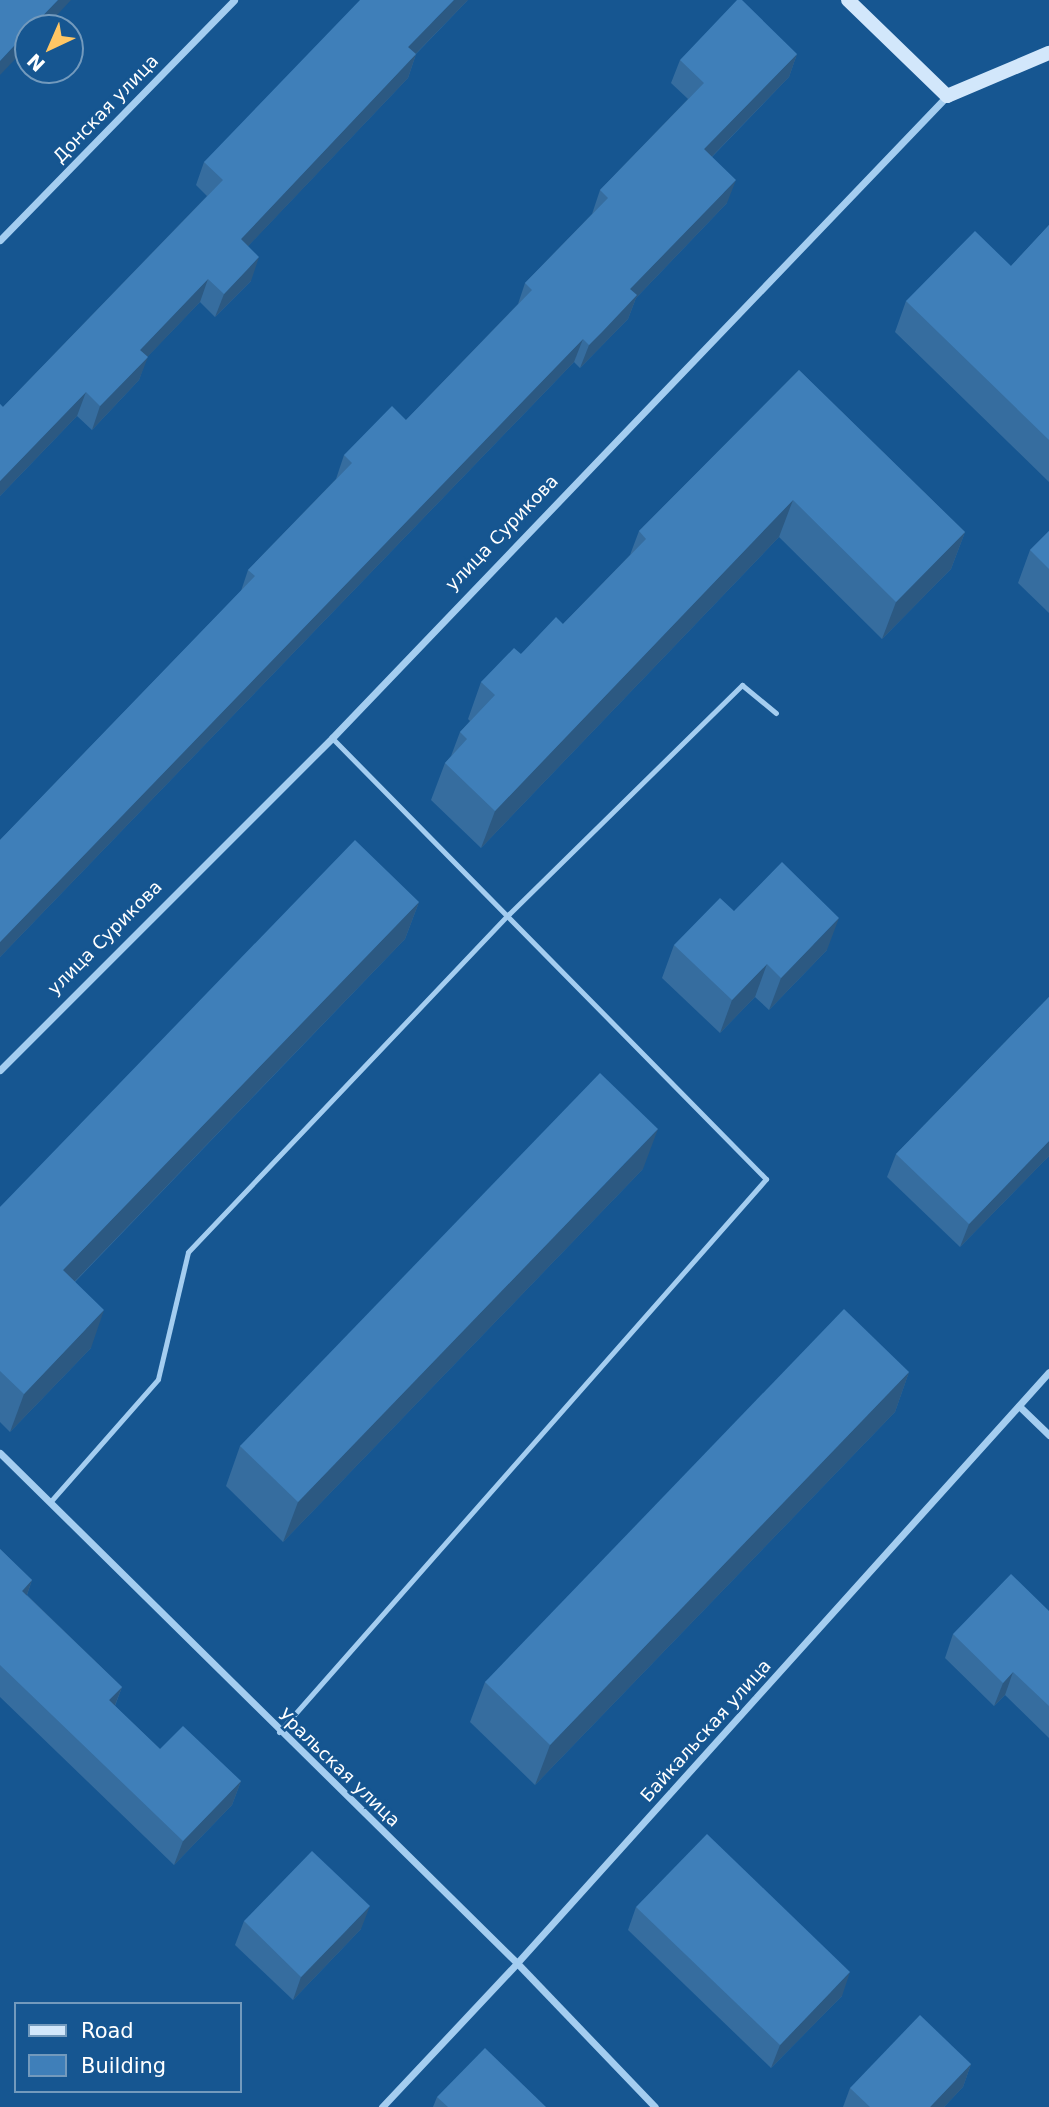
<!DOCTYPE html>
<html>
<head>
<meta charset="utf-8">
<style>
  body { margin:0 }
  #map { position:relative; width:1049px; height:2107px; overflow:hidden; background:#165691; font-family:"DejaVu Sans",sans-serif }
  div>[style] { position:absolute }
  [style*='--x'] { left:calc(var(--x)*1px); top:calc(var(--y)*1px); width:calc(var(--w)*1px); rotate:calc(var(--a)*1deg) }
  .lane>* { height:5px; margin:-2.5px; padding:0 2.5px; transform-origin:2.5px; border-radius:2.5px; background:#a4cdf0 }
  .street>* { height:7px; margin:-3.5px; padding:0 3.5px; transform-origin:3.5px; border-radius:3.5px; background:#a4cdf0 }
  .secondary>* { height:14px; margin:-7px; padding:0 7px; transform-origin:7px; border-radius:7px; background:#d2e7fb }
  .wall>* { inset:0; background:#366d9f }
  .shaded-wall>* { inset:0; background:#2c5982 }
  .building>* { inset:0; background:#3f7fb9 }
  span { translate:-50% -50%; white-space:nowrap; text-align:center; line-height:1.15; -webkit-text-stroke:5px #165691; paint-order:stroke }
  .street-label { font-size:18px; color:#fff }
  .legend { position:absolute; left:14px; top:2002px; width:228px; height:91px; box-sizing:border-box; background:#165691; border:2px solid #739abd; margin:0; padding:9px 12px; list-style:none; font-size:21px; color:#fff }
  .legend li { display:flex; align-items:center; gap:14px; height:35px }
  .legend b { width:35px; border:2px solid #739abd }
  .north { position:absolute; left:14px; top:14px; width:70px; height:70px; box-sizing:border-box; background:#165691; border:2px solid #739abd; border-radius:50%; rotate:224deg; font-size:19px; font-weight:700; line-height:28px; text-align:center; color:#fff }
  .north::after { content:''; display:block; margin:auto; width:24px; height:32px; background:#ffc664; clip-path:polygon(50% 0,100% 100%,50% 72%,0 100%) }
</style>
</head>
<body>
<div id="map">
  <div class="lane">
    <div style="--x:51;--y:1501;--w:162;--a:-48.7"></div>
    <div style="--x:158;--y:1379;--w:130;--a:-76.7"></div>
    <div style="--x:188;--y:1252;--w:466;--a:-46.5"></div>
    <div style="--x:509;--y:914;--w:327;--a:-44.5"></div>
    <div style="--x:742;--y:685;--w:44;--a:39.5"></div>
    <div style="--x:279;--y:1732;--w:737;--a:-48.63"></div>
    <div style="--x:766;--y:1179;--w:619;--a:-134.54"></div>
  </div>
  <div class="street">
    <div style="--x:0;--y:240;--w:335;--a:-45.7"></div>
    <div style="--x:0;--y:1070;--w:470;--a:-45"></div>
    <div style="--x:332;--y:738;--w:889;--a:-46.23"></div>
    <div style="--x:1019;--y:1406;--w:42;--a:44"></div>
    <div style="--x:0;--y:1453;--w:726;--a:44.61"></div>
    <div style="--x:517;--y:1963;--w:199;--a:46.2"></div>
    <div style="--x:382;--y:2107;--w:197;--a:-46.8"></div>
    <div style="--x:517;--y:1963;--w:795;--a:-48.01"></div>
  </div>
  <div class="secondary">
    <div style="--x:848;--y:0;--w:138;--a:44.1"></div>
    <div style="--x:947;--y:96;--w:111;--a:-22.9"></div>
  </div>
  <div class="wall">
    <div style="clip-path:polygon(468px 0,416px 54px,408px 78px,248px 246px,251px 281px,215px 317px,200px 302px,147px 357px,139px 380px,92px 430px,77px 416px,0 496px,0 404px,3px 407px,207px 196px,196px 185px,204px 162px)"></div>
    <div style="clip-path:polygon(797px 54px,789px 77px,712px 157px,727px 203px,636px 298px,628px 319px,580px 368px,574px 362px,0 957px,0 840px,241px 591px,248px 570px,336px 479px,344px 455px,406px 420px,518px 304px,525px 283px,592px 214px,600px 190px,688px 99px,671px 83px,680px 60px)"></div>
    <div style="clip-path:polygon(1049px 225px,1049px 482px,895px 332px,906px 301px,1011px 266px)"></div>
    <div style="clip-path:polygon(799px 370px,965px 532px,951px 569px,882px 639px,779px 537px,481px 848px,431px 800px,445px 763px,451px 756px,460px 732px,470px 721px,468px 719px,481px 682px,563px 624px,630px 555px,639px 531px)"></div>
    <div style="clip-path:polygon(1049px 531px,1049px 613px,1018px 583px,1030px 550px)"></div>
    <div style="clip-path:polygon(419px 902px,405px 939px,75px 1282px,91px 1348px,10px 1432px,0 1422px,0 1207px)"></div>
    <div style="clip-path:polygon(734px 911px,827px 950px,769px 1010px,755px 997px,720px 1033px,662px 978px,674px 945px)"></div>
    <div style="clip-path:polygon(1049px 997px,1049px 1156px,960px 1247px,887px 1177px,896px 1154px)"></div>
    <div style="clip-path:polygon(643px 1169px,283px 1542px,226px 1486px,240px 1446px)"></div>
    <div style="clip-path:polygon(909px 1372px,895px 1412px,535px 1785px,470px 1722px,485px 1682px)"></div>
    <div style="clip-path:polygon(0 1549px,32px 1580px,27px 1595px,122px 1687px,115px 1706px,160px 1749px,241px 1781px,232px 1805px,174px 1865px,0 1697px)"></div>
    <div style="clip-path:polygon(1049px 1611px,1049px 1738px,1005px 1695px,994px 1706px,945px 1658px,953px 1634px)"></div>
    <div style="clip-path:polygon(636px 1907px,842px 1996px,771px 2068px,628px 1930px)"></div>
    <div style="clip-path:polygon(244px 1921px,361px 1929px,293px 2000px,235px 1945px)"></div>
    <div style="clip-path:polygon(971px 2064px,963px 2087px,944px 2107px,843px 2107px,850px 2088px)"></div>
    <div style="clip-path:polygon(437px 2097px,546px 2107px,433px 2107px)"></div>
  </div>
  <div class="shaded-wall">
    <div style="clip-path:polygon(58px 0,71px 0,45px 28px,31px 28px)"></div>
    <div style="clip-path:polygon(454px 0,468px 0,400px 70px,408px 47px)"></div>
    <div style="clip-path:polygon(28px 31px,28px 46px,0 75px,0 61px)"></div>
    <div style="clip-path:polygon(416px 54px,408px 78px,232px 263px,241px 239px)"></div>
    <div style="clip-path:polygon(797px 54px,789px 77px,696px 173px,704px 149px)"></div>
    <div style="clip-path:polygon(736px 180px,727px 203px,636px 298px,628px 319px,580px 368px,589px 345px,630px 289px)"></div>
    <div style="clip-path:polygon(259px 257px,251px 281px,215px 317px,224px 294px)"></div>
    <div style="clip-path:polygon(208px 279px,200px 302px,132px 373px,140px 350px)"></div>
    <div style="clip-path:polygon(583px 339px,574px 362px,0 957px,0 942px)"></div>
    <div style="clip-path:polygon(148px 357px,139px 380px,92px 430px,100px 406px)"></div>
    <div style="clip-path:polygon(86px 392px,77px 416px,0 496px,0 481px)"></div>
    <div style="clip-path:polygon(793px 500px,779px 537px,481px 848px,495px 811px)"></div>
    <div style="clip-path:polygon(965px 532px,951px 569px,882px 639px,896px 602px)"></div>
    <div style="clip-path:polygon(419px 902px,405px 939px,49px 1308px,63px 1270px)"></div>
    <div style="clip-path:polygon(839px 918px,827px 950px,769px 1010px,781px 978px)"></div>
    <div style="clip-path:polygon(767px 964px,755px 997px,720px 1033px,732px 1000px)"></div>
    <div style="clip-path:polygon(658px 1129px,643px 1169px,283px 1542px,298px 1502px)"></div>
    <div style="clip-path:polygon(1049px 1141px,1049px 1156px,960px 1247px,969px 1224px)"></div>
    <div style="clip-path:polygon(104px 1310px,91px 1348px,10px 1432px,24px 1394px)"></div>
    <div style="clip-path:polygon(909px 1372px,895px 1412px,535px 1785px,550px 1745px)"></div>
    <div style="clip-path:polygon(32px 1580px,24px 1603px,22px 1591px)"></div>
    <div style="clip-path:polygon(1013px 1672px,1005px 1695px,994px 1706px,1003px 1683px)"></div>
    <div style="clip-path:polygon(122px 1687px,113px 1710px,109px 1700px)"></div>
    <div style="clip-path:polygon(241px 1781px,232px 1805px,174px 1865px,183px 1841px)"></div>
    <div style="clip-path:polygon(370px 1906px,361px 1929px,293px 2000px,301px 1977px)"></div>
    <div style="clip-path:polygon(850px 1972px,842px 1996px,771px 2068px,780px 2045px)"></div>
    <div style="clip-path:polygon(971px 2064px,963px 2087px,944px 2107px,930px 2107px)"></div>
  </div>
  <div class="building">
    <div style="clip-path:polygon(0 0,58px 0,31px 28px,28px 28px,28px 31px,0 61px)"></div>
    <div style="clip-path:polygon(360px 0,454px 0,408px 47px,416px 54px,241px 239px,259px 257px,224px 294px,208px 279px,140px 350px,148px 357px,100px 406px,86px 392px,0 481px,0 404px,3px 407px,223px 180px,204px 162px)"></div>
    <div style="clip-path:polygon(737px 0,742px 0,797px 54px,704px 149px,736px 180px,630px 289px,637px 295px,603px 331px,589px 345px,583px 339px,0 942px,0 840px,255px 576px,248px 570px,352px 463px,344px 455px,392px 406px,406px 420px,532px 290px,525px 283px,608px 198px,600px 190px,704px 83px,680px 60px)"></div>
    <div style="clip-path:polygon(1049px 225px,1049px 440px,906px 301px,975px 231px,1011px 266px)"></div>
    <div style="clip-path:polygon(799px 370px,965px 532px,896px 602px,793px 500px,495px 811px,445px 763px,467px 739px,460px 732px,495px 695px,481px 682px,514px 648px,521px 654px,556px 617px,563px 624px,646px 539px,639px 531px)"></div>
    <div style="clip-path:polygon(1049px 531px,1049px 569px,1030px 550px)"></div>
    <div style="clip-path:polygon(355px 840px,419px 902px,63px 1270px,104px 1310px,24px 1394px,0 1371px,0 1207px)"></div>
    <div style="clip-path:polygon(782px 862px,839px 918px,781px 978px,767px 964px,732px 1000px,674px 945px,720px 898px,734px 911px)"></div>
    <div style="clip-path:polygon(1049px 997px,1049px 1141px,969px 1224px,896px 1154px)"></div>
    <div style="clip-path:polygon(600px 1073px,658px 1129px,298px 1502px,240px 1446px)"></div>
    <div style="clip-path:polygon(844px 1309px,909px 1372px,550px 1745px,485px 1682px)"></div>
    <div style="clip-path:polygon(0 1549px,32px 1580px,22px 1591px,122px 1687px,109px 1700px,160px 1749px,183px 1726px,241px 1781px,183px 1841px,0 1665px)"></div>
    <div style="clip-path:polygon(1011px 1574px,1049px 1611px,1049px 1706px,1013px 1672px,1003px 1683px,953px 1634px)"></div>
    <div style="clip-path:polygon(707px 1834px,850px 1972px,780px 2045px,636px 1907px)"></div>
    <div style="clip-path:polygon(312px 1851px,370px 1906px,301px 1977px,244px 1921px)"></div>
    <div style="clip-path:polygon(920px 2015px,971px 2064px,930px 2107px,870px 2107px,850px 2088px)"></div>
    <div style="clip-path:polygon(485px 2048px,546px 2107px,448px 2107px,437px 2097px)"></div>
  </div>
  <div class="street-label">
    <span style="left:106px;top:109px;rotate:-46deg">Донская улица</span>
    <span style="left:502px;top:533px;rotate:-46deg">улица Сурикова</span>
    <span style="left:105px;top:938px;rotate:-45deg">улица Сурикова</span>
    <span style="left:706px;top:1731px;rotate:-48deg">Байкальская улица</span>
    <span style="left:339px;top:1768px;rotate:44deg">Уральская улица</span>
  </div>
  <ul class="legend">
  <li><b style="height:9px;background:#d2e7fb"></b>Road</li>
  <li><b style="height:19px;background:#3f7fb9"></b>Building</li>
  </ul>
  <div class="north">N</div>
</div>
</body>
</html>
